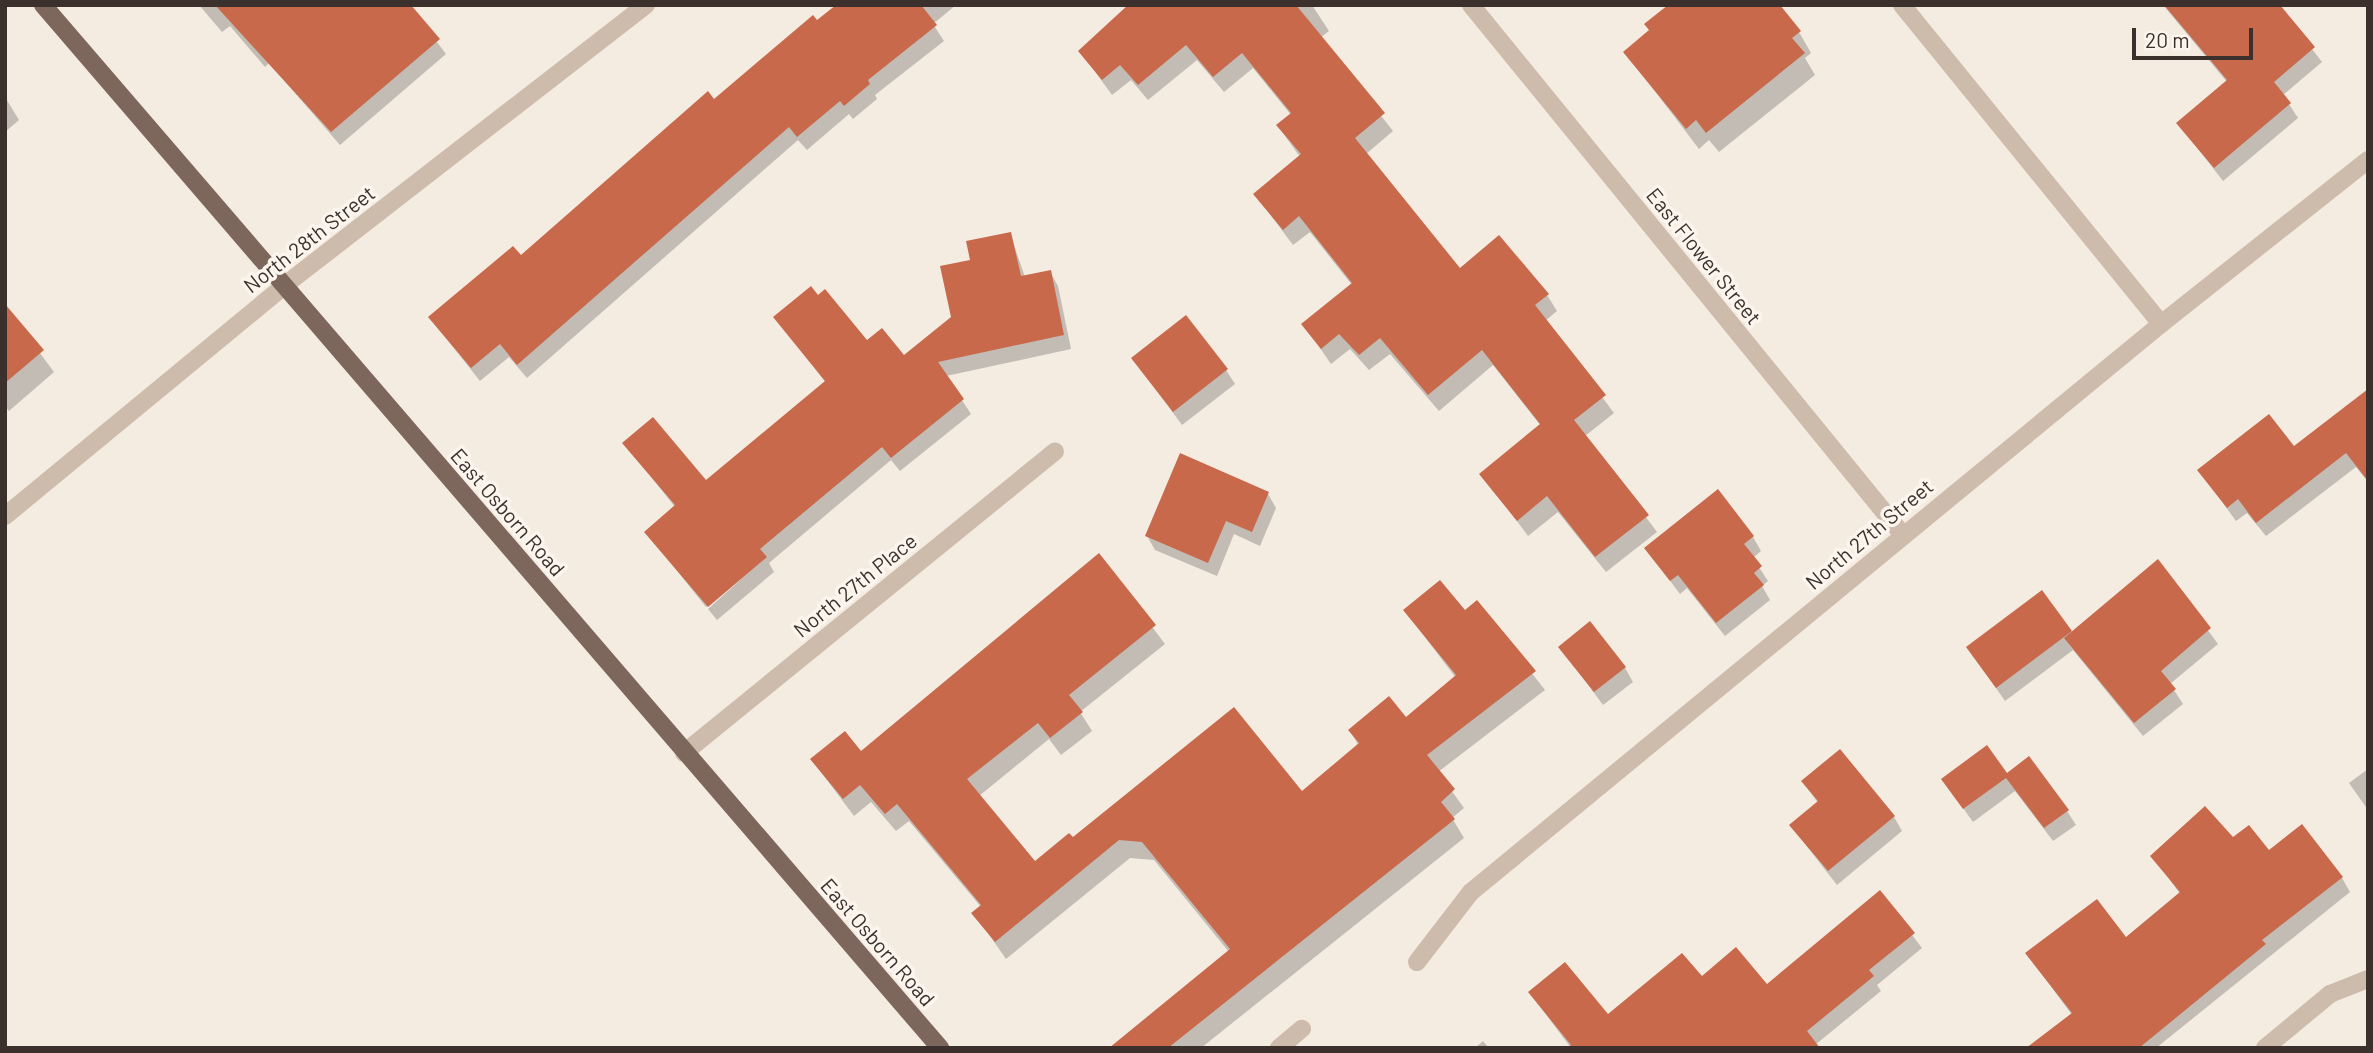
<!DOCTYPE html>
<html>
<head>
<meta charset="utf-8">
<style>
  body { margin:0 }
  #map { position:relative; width:2373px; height:1053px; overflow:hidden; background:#f4ebe1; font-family:Barlow,sans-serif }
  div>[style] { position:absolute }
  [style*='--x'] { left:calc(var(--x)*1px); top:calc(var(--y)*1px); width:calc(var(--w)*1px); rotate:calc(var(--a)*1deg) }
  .shadow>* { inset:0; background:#0003 }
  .building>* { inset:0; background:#c8694b }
  .minor>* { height:18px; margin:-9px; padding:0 9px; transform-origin:9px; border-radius:9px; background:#cdbbac }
  .major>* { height:18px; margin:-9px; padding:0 9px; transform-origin:9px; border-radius:9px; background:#7d675c }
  span { translate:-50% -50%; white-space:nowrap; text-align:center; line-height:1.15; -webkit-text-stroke:7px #fbf5ee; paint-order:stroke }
  .street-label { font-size:21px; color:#3b302b }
  .frame { position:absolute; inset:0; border:7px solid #3b302b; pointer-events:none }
  .scale { position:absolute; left:2132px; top:28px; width:121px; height:32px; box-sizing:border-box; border:4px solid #3b302b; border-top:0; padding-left:9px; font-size:21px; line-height:24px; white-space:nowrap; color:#3b302b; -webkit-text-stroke:5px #fbf5ee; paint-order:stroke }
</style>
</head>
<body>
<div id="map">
  <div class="shadow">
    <div style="clip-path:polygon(199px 5px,409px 5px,446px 54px,340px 145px,269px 63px,265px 67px,230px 26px,222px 32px)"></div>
    <div style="clip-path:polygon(839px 5px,956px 5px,933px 24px,944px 41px,875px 95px,877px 99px,853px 119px,849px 114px,807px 150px,798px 140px,527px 378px,509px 357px,480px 381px,430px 318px,521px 257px)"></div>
    <div style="clip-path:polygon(1128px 5px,1312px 5px,1329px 31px,1320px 38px,1393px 131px,1366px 154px,1460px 271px,1547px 295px,1557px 311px,1545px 321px,1614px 413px,1585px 436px,1657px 532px,1606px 572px,1558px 512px,1528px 536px,1482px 474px,1541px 426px,1493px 365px,1439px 411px,1390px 354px,1369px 370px,1350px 349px,1331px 364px,1304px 325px,1352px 285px,1310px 232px,1293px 245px,1255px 194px,1300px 157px,1278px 126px,1291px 115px,1253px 68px,1224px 92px,1197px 60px,1148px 100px,1131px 80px,1112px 95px,1080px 51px)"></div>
    <div style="clip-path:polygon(2163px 5px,2278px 5px,2322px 62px,2283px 95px,2298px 118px,2223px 181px,2178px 123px,2227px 82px)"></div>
    <div style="clip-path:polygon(1799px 32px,1811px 53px,1805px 58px,1815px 75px,1719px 152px,1709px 140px,1699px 149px,1625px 52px)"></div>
    <div style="clip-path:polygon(5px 97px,19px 120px,5px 132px)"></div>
    <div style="clip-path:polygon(1010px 234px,1025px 277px,1050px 272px,1058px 286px,1071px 349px,946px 376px,971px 414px,900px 471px,891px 460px,769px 563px,774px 572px,717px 620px,708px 609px,768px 555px,706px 607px,646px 532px,675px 507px,624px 443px,706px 483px,826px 383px,776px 317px,904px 358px,953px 318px,972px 261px)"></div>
    <div style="clip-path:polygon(5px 306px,54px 372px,9px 411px,5px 406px)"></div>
    <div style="clip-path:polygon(1133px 358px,1226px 370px,1235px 384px,1182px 425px)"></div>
    <div style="clip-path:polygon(2368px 391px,2368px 482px,2356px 467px,2266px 536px,2247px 513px,2236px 521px,2199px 470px,2294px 449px)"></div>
    <div style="clip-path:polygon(1268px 494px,1276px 508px,1260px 546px,1234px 534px,1217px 576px,1155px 550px,1147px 536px)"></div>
    <div style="clip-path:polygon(1753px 537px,1761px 551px,1753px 558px,1768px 581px,1762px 586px,1770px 600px,1725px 636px,1687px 588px,1680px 594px,1646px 549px)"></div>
    <div style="clip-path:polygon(1099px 556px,1165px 644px,1080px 712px,1092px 731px,1061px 755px,1049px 739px,979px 796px,1035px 863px,1072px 840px,1302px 794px,1359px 746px,1350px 731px,1406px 720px,1456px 678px,1405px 611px,1465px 612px,1477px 603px,1545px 690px,1438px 772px,1464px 808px,1452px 818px,1464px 838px,1201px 1048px,1128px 1048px,1229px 952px,1154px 860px,1130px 858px,1006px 959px,974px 913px,981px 907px,909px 821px,896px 831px,871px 802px,854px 816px,812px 760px,861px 754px)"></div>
    <div style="clip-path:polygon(2158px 562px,2218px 644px,2170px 684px,2183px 704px,2143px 736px,2073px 650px,2005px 701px,1968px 648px,2041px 593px,2072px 634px)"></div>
    <div style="clip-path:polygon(1560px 647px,1625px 668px,1633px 682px,1603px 705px)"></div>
    <div style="clip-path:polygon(2368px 769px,2368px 810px,2349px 783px)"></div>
    <div style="clip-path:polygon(2007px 775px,2067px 811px,2076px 825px,2053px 841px,2015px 791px,1973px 822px,1943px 780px)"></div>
    <div style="clip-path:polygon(1803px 782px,1894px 817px,1902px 831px,1837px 885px,1791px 826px,1818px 803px)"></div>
    <div style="clip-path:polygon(2233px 840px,2342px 878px,2350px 892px,2156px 1048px,2052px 1048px,2072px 1015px,2027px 954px,2126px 939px,2180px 894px,2153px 856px)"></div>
    <div style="clip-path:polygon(1880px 893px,1922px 948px,1877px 985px,1881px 991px,1815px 1045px,1571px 1048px,1530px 993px,1607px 1017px,1702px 979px,1767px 986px)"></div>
    <div style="clip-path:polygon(1483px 1041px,1489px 1048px,1475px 1048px)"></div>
  </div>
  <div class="building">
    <div style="clip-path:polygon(215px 5px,411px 5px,440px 39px,331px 132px)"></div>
    <div style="clip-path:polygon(836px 5px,921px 5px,937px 25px,868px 80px,870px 84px,844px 106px,840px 101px,797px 137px,789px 127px,517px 365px,500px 344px,471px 368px,428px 317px,513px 246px,521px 255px,708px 91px,714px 99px,813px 15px,817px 20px)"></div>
    <div style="clip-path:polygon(1128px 5px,1296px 5px,1385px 113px,1355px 138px,1460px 268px,1499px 235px,1549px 294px,1535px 305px,1606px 395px,1574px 420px,1649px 515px,1595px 557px,1547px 496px,1517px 521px,1479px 474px,1540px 424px,1482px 350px,1428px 395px,1380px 338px,1359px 355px,1339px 334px,1321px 349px,1301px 324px,1352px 283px,1299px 216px,1283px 230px,1253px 194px,1301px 154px,1276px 125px,1291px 113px,1242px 53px,1213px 77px,1186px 45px,1138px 85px,1120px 65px,1102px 80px,1078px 51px)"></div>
    <div style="clip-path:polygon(1668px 5px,1780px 5px,1801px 31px,1792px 38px,1805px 53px,1706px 133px,1696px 120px,1686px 129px,1623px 52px,1649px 30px,1644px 24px)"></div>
    <div style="clip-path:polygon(2164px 5px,2280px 5px,2315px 47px,2274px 82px,2291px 103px,2214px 168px,2176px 123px,2227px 80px)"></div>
    <div style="clip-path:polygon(1011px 232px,1021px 276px,1051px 270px,1064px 335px,938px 362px,964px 399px,891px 458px,882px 447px,760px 549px,767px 557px,708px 607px,644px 532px,675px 505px,622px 443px,653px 417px,706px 480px,825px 381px,773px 317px,811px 286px,818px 295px,825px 289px,867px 340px,882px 328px,904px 355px,951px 317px,940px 266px,970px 260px,966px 241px)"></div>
    <div style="clip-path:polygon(5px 304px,44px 350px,5px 383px)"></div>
    <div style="clip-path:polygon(1186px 315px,1228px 369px,1173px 412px,1131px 358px)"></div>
    <div style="clip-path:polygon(2368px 389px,2368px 481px,2346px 453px,2256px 523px,2238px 499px,2227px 508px,2197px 470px,2269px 414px,2294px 446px)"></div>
    <div style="clip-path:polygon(1180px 453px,1269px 492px,1252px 532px,1226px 521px,1208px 563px,1145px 536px)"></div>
    <div style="clip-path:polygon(1718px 489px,1754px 536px,1744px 544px,1762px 566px,1754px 573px,1764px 585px,1716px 623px,1678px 575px,1670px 581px,1644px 548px)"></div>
    <div style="clip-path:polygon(1099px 553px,1156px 625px,1069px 695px,1083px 712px,1050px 738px,1038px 723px,967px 779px,1035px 861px,1069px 833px,1073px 837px,1234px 707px,1302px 791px,1359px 743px,1348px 730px,1389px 696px,1406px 717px,1456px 675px,1403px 610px,1440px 580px,1465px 610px,1477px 600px,1536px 671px,1427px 755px,1455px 789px,1441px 802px,1455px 819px,1168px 1048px,1109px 1048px,1230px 949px,1142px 842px,1119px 840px,995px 942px,971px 913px,981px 905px,897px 804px,885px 814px,860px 785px,843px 799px,810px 759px,845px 731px,861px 751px)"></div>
    <div style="clip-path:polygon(2158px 559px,2211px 628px,2161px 671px,2176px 689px,2134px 723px,2064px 638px)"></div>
    <div style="clip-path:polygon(2042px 590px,2072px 631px,1996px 688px,1966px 647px)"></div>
    <div style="clip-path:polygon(1590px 621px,1626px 667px,1594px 692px,1558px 647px)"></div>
    <div style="clip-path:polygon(1987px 745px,2007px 773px,2029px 756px,2069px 810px,2044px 828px,2006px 778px,1963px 809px,1941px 779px)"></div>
    <div style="clip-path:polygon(1840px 749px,1895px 816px,1828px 871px,1789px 825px,1818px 801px,1801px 781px)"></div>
    <div style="clip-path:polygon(2205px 806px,2233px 837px,2249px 825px,2269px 850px,2302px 824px,2343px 877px,2262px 940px,2266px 944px,2139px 1048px,2026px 1048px,2072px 1013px,2025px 953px,2097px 899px,2126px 937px,2180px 892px,2150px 856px)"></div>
    <div style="clip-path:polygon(1880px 890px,1915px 933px,1869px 970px,1874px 976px,1807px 1031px,1820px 1048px,1568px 1048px,1571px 1045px,1528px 992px,1565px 962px,1608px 1014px,1682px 953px,1702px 976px,1736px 947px,1767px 984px)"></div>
  </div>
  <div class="minor">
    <div style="--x:1471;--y:5;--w:684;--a:50.82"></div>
    <div style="--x:1902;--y:5;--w:411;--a:50.9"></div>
    <div style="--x:5;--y:516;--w:363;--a:-39.5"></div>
    <div style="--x:285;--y:285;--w:457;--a:-37.8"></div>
    <div style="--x:684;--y:753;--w:478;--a:-39.1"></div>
    <div style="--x:1417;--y:962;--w:88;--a:-52.4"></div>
    <div style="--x:1471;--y:892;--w:894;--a:-39.46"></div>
    <div style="--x:2161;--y:324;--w:264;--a:-38.4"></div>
    <div style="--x:1279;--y:1048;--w:30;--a:-40"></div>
    <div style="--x:2265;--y:1048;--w:85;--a:-39.7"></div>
    <div style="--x:2330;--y:994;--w:41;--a:-21.5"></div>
  </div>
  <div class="major">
    <div style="--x:43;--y:5;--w:1376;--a:49.3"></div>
  </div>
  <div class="street-label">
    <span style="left:309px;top:239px;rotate:-38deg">North 28th Street</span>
    <span style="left:1704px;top:256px;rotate:51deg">East Flower Street</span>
    <span style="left:508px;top:512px;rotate:49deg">East Osborn Road</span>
    <span style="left:1869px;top:534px;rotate:-40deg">North 27th Street</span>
    <span style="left:855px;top:585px;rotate:-39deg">North 27th Place</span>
    <span style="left:878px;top:942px;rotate:49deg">East Osborn Road</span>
  </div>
  <div class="frame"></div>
  <div class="scale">20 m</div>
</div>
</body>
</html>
